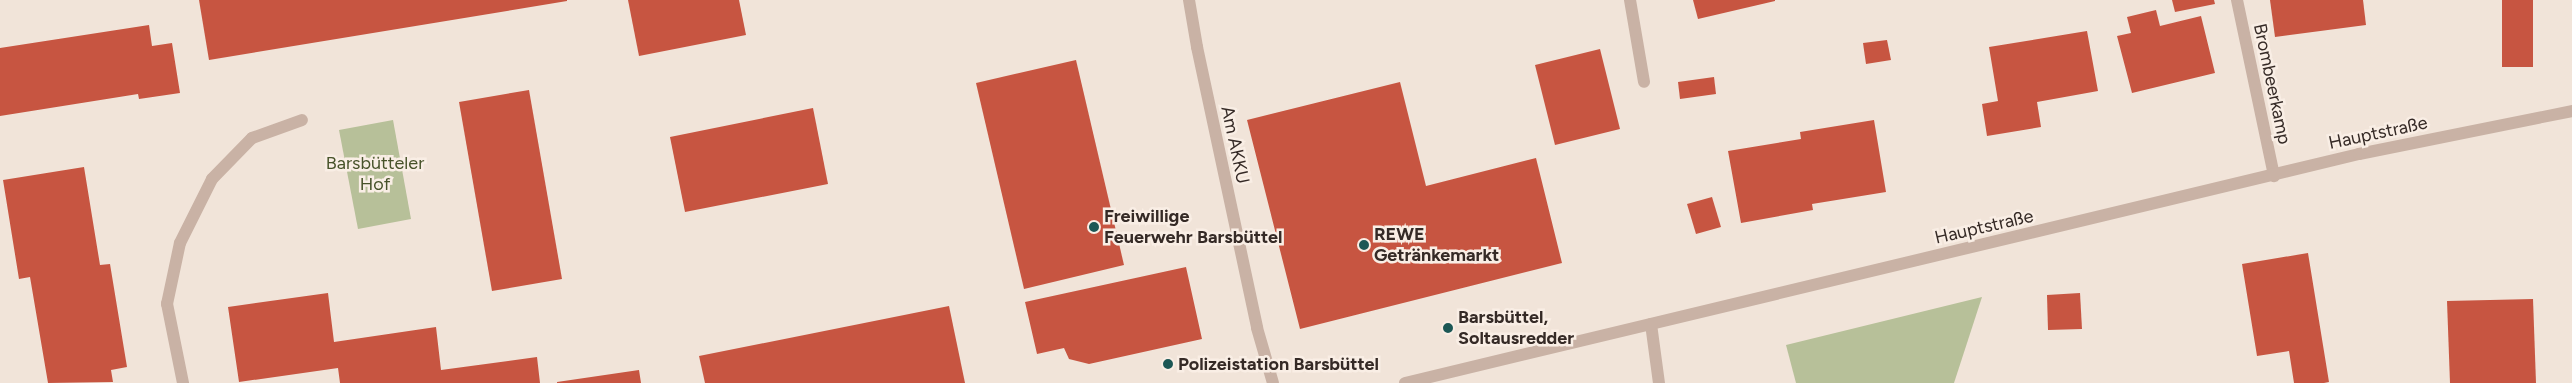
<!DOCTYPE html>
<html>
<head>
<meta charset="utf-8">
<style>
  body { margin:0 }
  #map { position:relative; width:2572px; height:383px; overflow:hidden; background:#f1e4d9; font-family:Figtree,sans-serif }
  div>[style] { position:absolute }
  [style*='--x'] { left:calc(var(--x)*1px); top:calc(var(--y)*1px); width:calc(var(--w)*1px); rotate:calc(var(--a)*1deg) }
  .green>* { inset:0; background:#b7c099 }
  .building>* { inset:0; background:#c75541 }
  .service>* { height:12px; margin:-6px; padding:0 6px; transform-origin:6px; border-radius:6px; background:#c9b2a5 }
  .minor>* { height:12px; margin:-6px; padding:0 6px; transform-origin:6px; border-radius:6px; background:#c9b2a5 }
  .tertiary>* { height:12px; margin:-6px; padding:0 6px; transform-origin:6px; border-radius:6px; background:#c9b2a5 }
  .dots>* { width:14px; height:14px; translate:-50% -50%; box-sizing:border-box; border:2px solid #f9eee5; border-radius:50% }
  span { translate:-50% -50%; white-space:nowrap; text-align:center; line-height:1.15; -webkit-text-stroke:5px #f9eee5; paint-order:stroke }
  .street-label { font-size:18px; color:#352a26 }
  .park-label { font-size:18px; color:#48532a }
  .poi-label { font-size:18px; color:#352a26; font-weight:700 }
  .left { translate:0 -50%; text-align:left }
</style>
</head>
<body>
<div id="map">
  <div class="green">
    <div style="clip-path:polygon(393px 120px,411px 219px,358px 229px,339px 130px)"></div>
    <div style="clip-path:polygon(1982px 297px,1954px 383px,1796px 383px,1786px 345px)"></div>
  </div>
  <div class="building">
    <div style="clip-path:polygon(199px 0,567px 0,567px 1px,209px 60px)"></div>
    <div style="clip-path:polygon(628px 0,739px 0,746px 35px,639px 56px)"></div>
    <div style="clip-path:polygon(1693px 0,1775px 0,1775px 1px,1698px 19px)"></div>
    <div style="clip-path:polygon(2172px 0,2214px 0,2215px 4px,2175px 12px)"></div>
    <div style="clip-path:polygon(2270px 0,2363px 0,2366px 25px,2275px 37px)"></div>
    <div style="clip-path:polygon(2502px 0,2533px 0,2533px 67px,2502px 67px)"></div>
    <div style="clip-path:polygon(2156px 10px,2160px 26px,2201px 16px,2215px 73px,2132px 93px,2117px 36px,2131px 33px,2127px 17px)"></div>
    <div style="clip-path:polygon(149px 25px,152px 46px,172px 43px,180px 93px,139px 99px,138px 94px,0 116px,0 48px)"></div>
    <div style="clip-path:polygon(2087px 31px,2098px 91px,2037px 102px,2041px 127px,1987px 136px,1982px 104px,1998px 101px,1989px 47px)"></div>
    <div style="clip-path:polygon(1887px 40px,1891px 60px,1866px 64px,1863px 43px)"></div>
    <div style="clip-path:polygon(1600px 49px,1620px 129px,1555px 145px,1535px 65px)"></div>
    <div style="clip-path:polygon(1076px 60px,1124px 265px,1024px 289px,976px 83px)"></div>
    <div style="clip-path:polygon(1714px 77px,1716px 94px,1680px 99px,1678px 82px)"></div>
    <div style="clip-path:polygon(1400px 82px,1426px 186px,1536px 158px,1562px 263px,1300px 329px,1247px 120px)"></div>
    <div style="clip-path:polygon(529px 90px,562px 279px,492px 291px,459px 102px)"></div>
    <div style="clip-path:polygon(813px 108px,828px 184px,685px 212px,670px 137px)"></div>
    <div style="clip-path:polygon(1874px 120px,1886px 192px,1812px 204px,1813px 210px,1741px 223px,1728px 151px,1801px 139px,1800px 132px)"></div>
    <div style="clip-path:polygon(84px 167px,100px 265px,110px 264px,127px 367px,111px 370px,113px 382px,48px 383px,30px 277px,19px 279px,3px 180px)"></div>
    <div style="clip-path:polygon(1712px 197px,1721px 227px,1696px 234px,1687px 204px)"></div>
    <div style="clip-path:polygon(2308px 253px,2329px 382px,2324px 383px,2294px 383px,2289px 351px,2257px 356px,2242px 264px)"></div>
    <div style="clip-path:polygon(1186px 267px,1202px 339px,1089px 364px,1069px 359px,1064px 348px,1037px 354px,1025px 302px)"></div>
    <div style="clip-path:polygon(328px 293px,334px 342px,436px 327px,441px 370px,537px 357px,540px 383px,340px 383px,338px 368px,239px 382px,228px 307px)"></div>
    <div style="clip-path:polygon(2080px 293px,2082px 329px,2048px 330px,2047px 295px)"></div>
    <div style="clip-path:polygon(2533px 299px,2536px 383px,2450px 383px,2447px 301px)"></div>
    <div style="clip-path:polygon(949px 306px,965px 383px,705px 383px,699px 356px)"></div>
    <div style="clip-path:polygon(639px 370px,641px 383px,557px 383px,557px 382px)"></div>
  </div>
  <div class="service">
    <div style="--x:1630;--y:0;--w:83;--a:80.3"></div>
    <div style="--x:1651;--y:324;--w:60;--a:82.3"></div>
  </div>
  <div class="minor">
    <div style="--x:2237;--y:0;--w:180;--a:78.1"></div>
    <div style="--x:183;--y:383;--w:81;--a:-101.4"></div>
    <div style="--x:167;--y:304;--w:62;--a:-78"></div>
    <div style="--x:180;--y:243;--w:72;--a:-63.4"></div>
    <div style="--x:212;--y:179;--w:57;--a:-45.7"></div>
    <div style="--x:252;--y:138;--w:53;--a:-19.8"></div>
  </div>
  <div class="tertiary">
    <div style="--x:1189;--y:0;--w:48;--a:80.3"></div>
    <div style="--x:1197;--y:47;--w:287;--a:77.9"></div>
    <div style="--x:1257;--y:328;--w:57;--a:73.8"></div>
    <div style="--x:1405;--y:383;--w:981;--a:-13.5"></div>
    <div style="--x:2359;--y:154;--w:217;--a:-11.4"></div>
  </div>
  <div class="dots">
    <div style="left:1094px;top:227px;background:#1c5755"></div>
    <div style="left:1364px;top:245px;background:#1c5755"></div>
    <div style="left:1448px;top:328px;background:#1c5755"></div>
    <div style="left:1168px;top:364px;background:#1c5755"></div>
  </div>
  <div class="street-label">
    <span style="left:2272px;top:84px;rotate:78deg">Brombeerkamp</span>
    <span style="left:2378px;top:133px;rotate:-12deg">Hauptstraße</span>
    <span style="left:1235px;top:145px;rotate:78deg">Am AKKU</span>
    <span style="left:1984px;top:227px;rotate:-13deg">Hauptstraße</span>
  </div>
  <div class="park-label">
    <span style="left:375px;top:174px">Barsbütteler<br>Hof</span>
  </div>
  <div class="poi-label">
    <span class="left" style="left:1104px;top:227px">Freiwillige<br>Feuerwehr Barsbüttel</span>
    <span class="left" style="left:1374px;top:245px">REWE<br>Getränkemarkt</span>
    <span class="left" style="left:1458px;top:328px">Barsbüttel,<br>Soltausredder</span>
    <span class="left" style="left:1178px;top:364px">Polizeistation Barsbüttel</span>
  </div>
</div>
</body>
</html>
